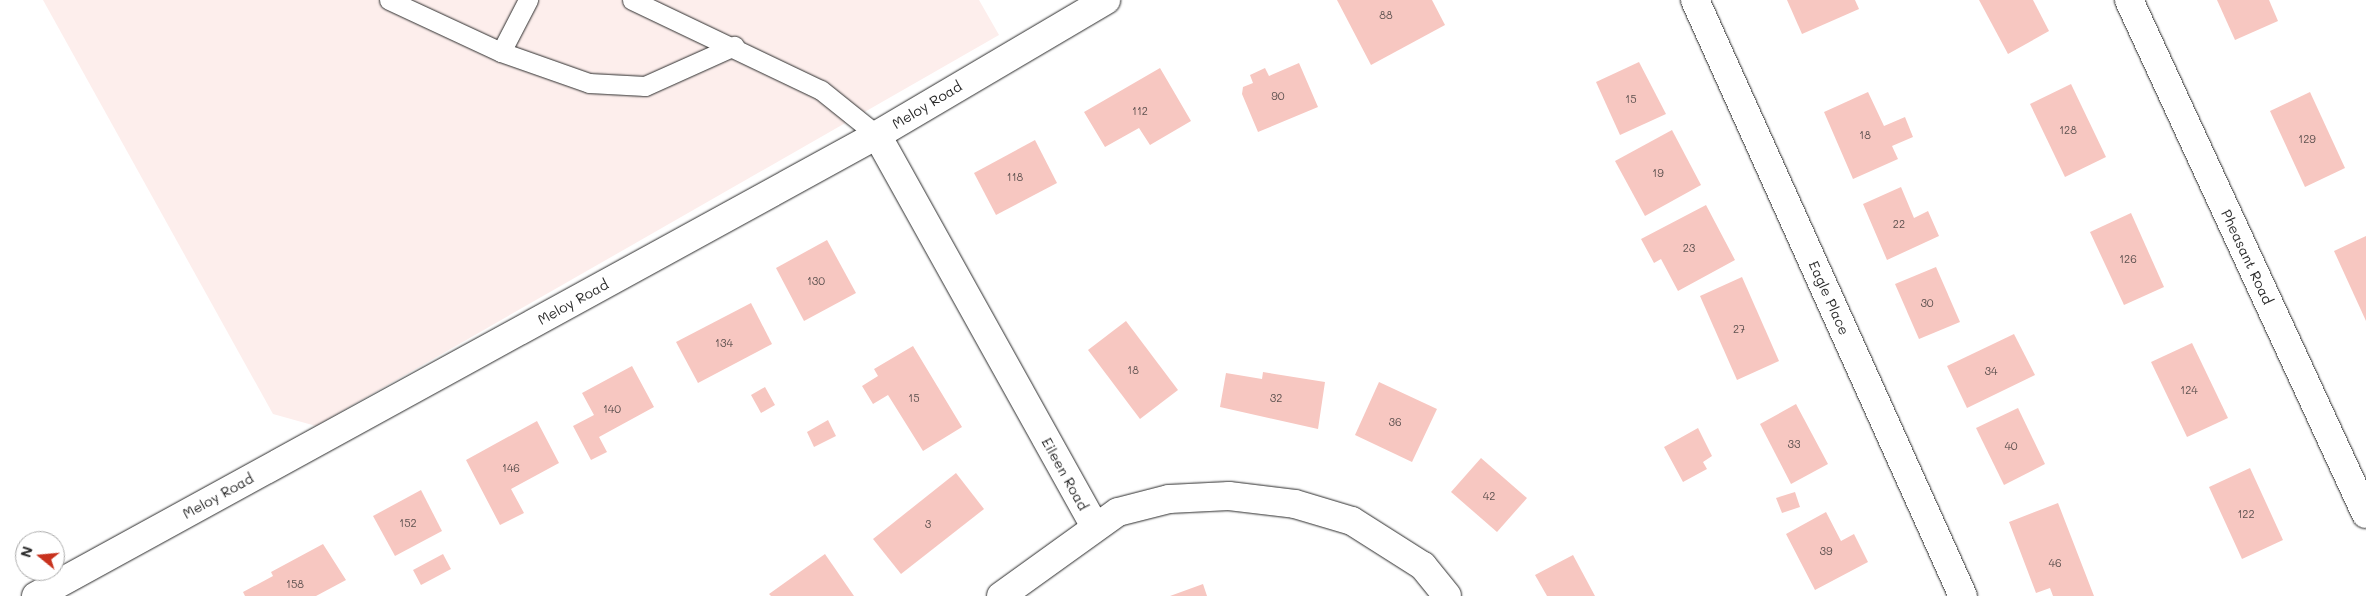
<!DOCTYPE html>
<html>
<head>
<meta charset="utf-8">
<style>
  body { margin:0 }
  #map { position:relative; width:2366px; height:596px; overflow:hidden; background:#fff; font-family:Mali,sans-serif }
  div>[style] { position:absolute }
  [style*='--x'] { left:calc(var(--x)*1px); top:calc(var(--y)*1px); width:calc(var(--w)*1px); rotate:calc(var(--a)*1deg) }
  .built>* { inset:0; background:#fdeeec }
  .building>* { inset:0; background:#f7c7c1 }
  .roads { filter:drop-shadow(0 0 1px #2b2b2b) drop-shadow(0 0 1px #2b2b2b) }
  .service>* { height:19px; margin:-9.5px; padding:0 9.5px; transform-origin:9.5px; border-radius:9.5px; background:#fff }
  .minor>* { height:28px; margin:-14px; padding:0 14px; transform-origin:14px; border-radius:14px; background:#fff }
  .secondary>* { height:28px; margin:-14px; padding:0 14px; transform-origin:14px; border-radius:14px; background:#fff }
  span { translate:-50% -50%; white-space:nowrap; text-align:center; line-height:1.15; -webkit-text-stroke:4px #fff; paint-order:stroke }
  .number-label { font-size:11px; color:#5e5250 }
  .number-label span { -webkit-text-stroke-width:0 }
  .street-label { font-size:14px; color:#2b2b2b }
  .north { position:absolute; left:15px; top:531px; width:50px; height:50px; box-sizing:border-box; background:#fff; border:1px solid #aaa; border-radius:50%; rotate:287deg; font-size:14px; font-weight:700; line-height:20px; text-align:center; color:#2b2b2b }
  .north::after { content:''; display:block; margin:auto; width:18px; height:22px; background:#c8321e; clip-path:polygon(50% 0,100% 100%,50% 72%,0 100%) }
</style>
</head>
<body>
<div id="map">
  <div class="built">
    <div style="clip-path:polygon(43px 0,979px 0,999px 35px,316px 426px,273px 414px)"></div>
  </div>
  <div class="building">
    <div style="clip-path:polygon(1337px 0,1432px 0,1445px 25px,1371px 65px)"></div>
    <div style="clip-path:polygon(1787px 0,1855px 0,1859px 9px,1802px 34px)"></div>
    <div style="clip-path:polygon(1979px 0,2033px 0,2049px 31px,2008px 54px)"></div>
    <div style="clip-path:polygon(2217px 0,2269px 0,2278px 21px,2235px 40px)"></div>
    <div style="clip-path:polygon(1639px 62px,1666px 114px,1620px 135px,1596px 82px)"></div>
    <div style="clip-path:polygon(1299px 63px,1318px 107px,1258px 132px,1242px 94px,1243px 87px,1253px 83px,1250px 75px,1265px 68px,1269px 76px)"></div>
    <div style="clip-path:polygon(1160px 68px,1191px 121px,1150px 145px,1139px 128px,1105px 147px,1084px 112px)"></div>
    <div style="clip-path:polygon(2071px 84px,2106px 157px,2065px 177px,2030px 104px)"></div>
    <div style="clip-path:polygon(1868px 92px,1884px 126px,1905px 117px,1913px 137px,1892px 146px,1898px 159px,1853px 179px,1824px 112px)"></div>
    <div style="clip-path:polygon(2310px 92px,2345px 168px,2305px 187px,2270px 111px)"></div>
    <div style="clip-path:polygon(1672px 130px,1701px 185px,1645px 216px,1615px 161px)"></div>
    <div style="clip-path:polygon(1035px 140px,1057px 183px,996px 215px,974px 173px)"></div>
    <div style="clip-path:polygon(1901px 187px,1914px 218px,1928px 211px,1939px 236px,1887px 260px,1863px 204px)"></div>
    <div style="clip-path:polygon(1706px 205px,1735px 260px,1678px 291px,1661px 259px,1654px 263px,1641px 239px)"></div>
    <div style="clip-path:polygon(2131px 213px,2164px 287px,2124px 305px,2090px 232px)"></div>
    <div style="clip-path:polygon(2366px 236px,2366px 321px,2334px 251px)"></div>
    <div style="clip-path:polygon(827px 240px,856px 293px,804px 321px,776px 268px)"></div>
    <div style="clip-path:polygon(1936px 267px,1960px 322px,1919px 339px,1895px 284px)"></div>
    <div style="clip-path:polygon(1742px 277px,1779px 361px,1737px 380px,1700px 296px)"></div>
    <div style="clip-path:polygon(751px 303px,772px 344px,698px 383px,676px 342px)"></div>
    <div style="clip-path:polygon(1126px 321px,1178px 390px,1140px 419px,1088px 350px)"></div>
    <div style="clip-path:polygon(2014px 334px,2035px 375px,1967px 408px,1947px 366px)"></div>
    <div style="clip-path:polygon(2192px 343px,2228px 418px,2187px 437px,2151px 362px)"></div>
    <div style="clip-path:polygon(913px 346px,962px 427px,923px 451px,888px 395px,873px 404px,862px 386px,878px 376px,874px 369px)"></div>
    <div style="clip-path:polygon(632px 366px,654px 407px,599px 437px,607px 452px,591px 460px,573px 426px,594px 415px,582px 393px)"></div>
    <div style="clip-path:polygon(1263px 372px,1325px 382px,1318px 429px,1220px 407px,1226px 373px,1262px 379px)"></div>
    <div style="clip-path:polygon(1379px 382px,1437px 409px,1412px 462px,1355px 435px)"></div>
    <div style="clip-path:polygon(765px 387px,775px 405px,761px 413px,751px 395px)"></div>
    <div style="clip-path:polygon(1796px 404px,1828px 464px,1791px 484px,1760px 424px)"></div>
    <div style="clip-path:polygon(2018px 408px,2045px 464px,2004px 485px,1976px 428px)"></div>
    <div style="clip-path:polygon(828px 420px,836px 436px,814px 447px,807px 432px)"></div>
    <div style="clip-path:polygon(537px 421px,559px 463px,511px 489px,524px 513px,500px 525px,466px 460px)"></div>
    <div style="clip-path:polygon(1698px 428px,1712px 456px,1703px 462px,1707px 469px,1683px 482px,1664px 447px)"></div>
    <div style="clip-path:polygon(1481px 458px,1527px 498px,1497px 532px,1451px 492px)"></div>
    <div style="clip-path:polygon(2250px 468px,2283px 540px,2242px 559px,2209px 487px)"></div>
    <div style="clip-path:polygon(956px 473px,984px 509px,901px 574px,873px 539px)"></div>
    <div style="clip-path:polygon(421px 490px,442px 531px,395px 556px,373px 516px)"></div>
    <div style="clip-path:polygon(1795px 492px,1800px 507px,1782px 513px,1776px 498px)"></div>
    <div style="clip-path:polygon(2058px 503px,2094px 596px,2053px 596px,2050px 588px,2036px 593px,2009px 522px)"></div>
    <div style="clip-path:polygon(1826px 512px,1841px 541px,1854px 534px,1868px 562px,1815px 590px,1786px 534px)"></div>
    <div style="clip-path:polygon(323px 544px,346px 580px,316px 596px,245px 596px,243px 592px,273px 576px,271px 572px)"></div>
    <div style="clip-path:polygon(443px 554px,451px 569px,421px 585px,413px 570px)"></div>
    <div style="clip-path:polygon(825px 554px,854px 596px,771px 596px,769px 594px)"></div>
    <div style="clip-path:polygon(1573px 555px,1595px 596px,1547px 596px,1535px 575px)"></div>
    <div style="clip-path:polygon(1203px 584px,1207px 596px,1170px 596px)"></div>
  </div>
  <div class="roads">
    <div class="service">
      <div style="--x:389;--y:0;--w:123;--a:24.9"></div>
      <div style="--x:501;--y:52;--w:93;--a:19.4"></div>
      <div style="--x:589;--y:83;--w:56;--a:3.1"></div>
      <div style="--x:645;--y:86;--w:98;--a:-24.2"></div>
      <div style="--x:632;--y:0;--w:209;--a:25.5"></div>
      <div style="--x:821;--y:90;--w:72;--a:38.8"></div>
      <div style="--x:501;--y:52;--w:59;--a:-62.6"></div>
    </div>
    <div class="minor">
      <div style="--x:1695;--y:0;--w:653;--a:65.79"></div>
      <div style="--x:2129;--y:0;--w:566;--a:65.25"></div>
      <div style="--x:877;--y:135;--w:446;--a:60.9"></div>
      <div style="--x:1001;--y:596;--w:144;--a:-35.7"></div>
      <div style="--x:1118;--y:512;--w:53;--a:-14.3"></div>
      <div style="--x:1169;--y:499;--w:60;--a:-2.9"></div>
      <div style="--x:1229;--y:496;--w:66;--a:6.9"></div>
      <div style="--x:1295;--y:504;--w:59;--a:16.6"></div>
      <div style="--x:1352;--y:521;--w:84;--a:32.4"></div>
      <div style="--x:1423;--y:566;--w:38;--a:51"></div>
    </div>
    <div class="secondary">
      <div style="--x:36;--y:596;--w:959;--a:-28.73"></div>
      <div style="--x:877;--y:135;--w:266;--a:-30.5"></div>
    </div>
  </div>
  <div class="number-label">
    <span style="left:1386px;top:15px">88</span>
    <span style="left:1278px;top:96px">90</span>
    <span style="left:1631px;top:99px">15</span>
    <span style="left:1140px;top:111px">112</span>
    <span style="left:2068px;top:130px">128</span>
    <span style="left:1865px;top:135px">18</span>
    <span style="left:2307px;top:139px">129</span>
    <span style="left:1658px;top:173px">19</span>
    <span style="left:1015px;top:177px">118</span>
    <span style="left:1899px;top:224px">22</span>
    <span style="left:1689px;top:248px">23</span>
    <span style="left:2128px;top:259px">126</span>
    <span style="left:816px;top:281px">130</span>
    <span style="left:1927px;top:303px">30</span>
    <span style="left:1739px;top:329px">27</span>
    <span style="left:724px;top:343px">134</span>
    <span style="left:1133px;top:370px">18</span>
    <span style="left:1991px;top:371px">34</span>
    <span style="left:2189px;top:390px">124</span>
    <span style="left:914px;top:398px">15</span>
    <span style="left:1276px;top:398px">32</span>
    <span style="left:612px;top:409px">140</span>
    <span style="left:1395px;top:422px">36</span>
    <span style="left:1794px;top:444px">33</span>
    <span style="left:2011px;top:446px">40</span>
    <span style="left:511px;top:468px">146</span>
    <span style="left:1489px;top:496px">42</span>
    <span style="left:2246px;top:514px">122</span>
    <span style="left:408px;top:523px">152</span>
    <span style="left:928px;top:524px">3</span>
    <span style="left:1826px;top:551px">39</span>
    <span style="left:2055px;top:563px">46</span>
    <span style="left:295px;top:584px">158</span>
  </div>
  <div class="street-label">
    <span style="left:927px;top:105px;rotate:-31deg">Meloy Road</span>
    <span style="left:2247px;top:257px;rotate:65deg">Pheasant Road</span>
    <span style="left:1829px;top:298px;rotate:66deg">Eagle Place</span>
    <span style="left:573px;top:302px;rotate:-29deg">Meloy Road</span>
    <span style="left:1065px;top:474px;rotate:61deg">Eileen Road</span>
    <span style="left:218px;top:496px;rotate:-29deg">Meloy Road</span>
  </div>
  <div class="north">N</div>
</div>
</body>
</html>
